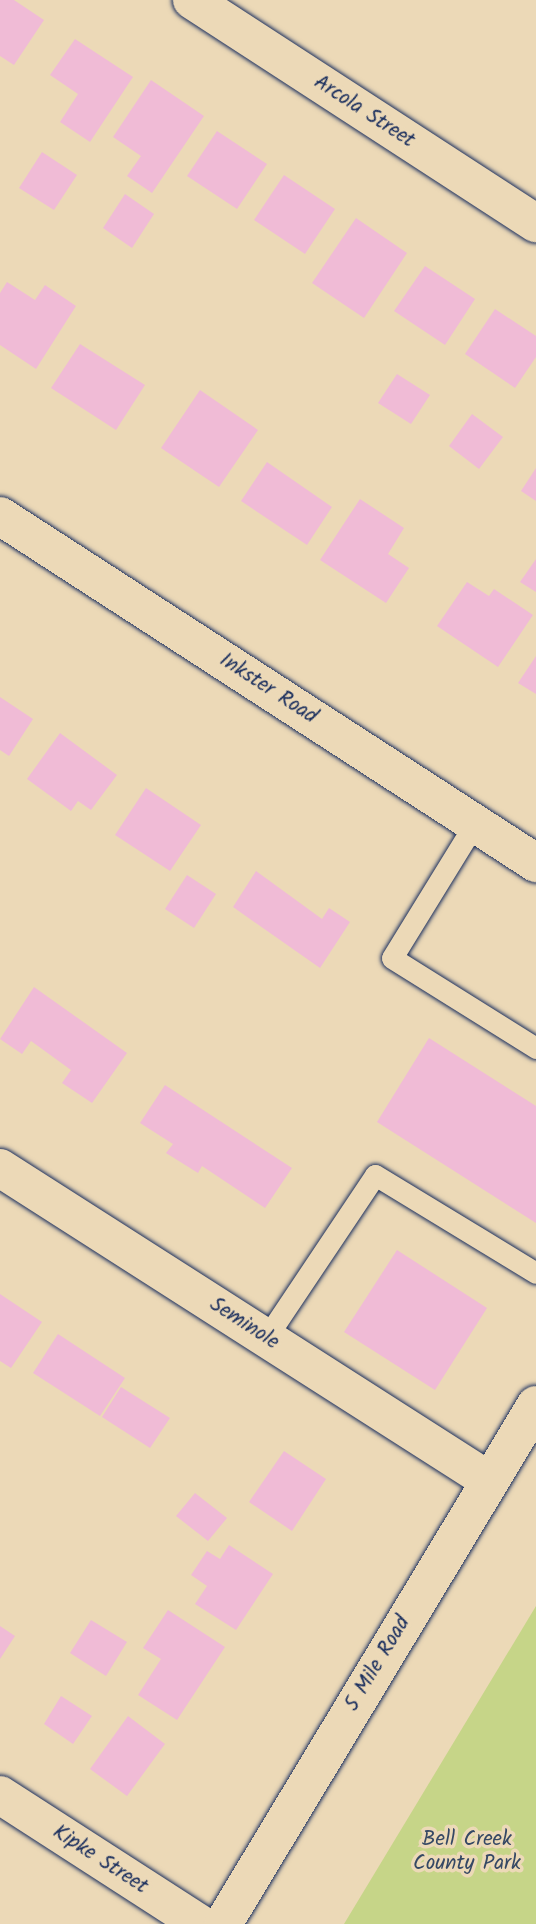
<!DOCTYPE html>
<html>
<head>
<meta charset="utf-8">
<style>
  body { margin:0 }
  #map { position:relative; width:536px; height:1924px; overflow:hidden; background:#ecd9b7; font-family:Kalam,sans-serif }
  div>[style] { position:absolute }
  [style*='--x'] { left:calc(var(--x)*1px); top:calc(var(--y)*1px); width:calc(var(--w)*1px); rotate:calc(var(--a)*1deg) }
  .green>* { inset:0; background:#c6d588 }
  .building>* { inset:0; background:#f0bbd6 }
  .roads { filter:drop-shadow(0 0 2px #1b2f5e) drop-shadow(0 0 2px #1b2f5e) }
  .service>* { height:21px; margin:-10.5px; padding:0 10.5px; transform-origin:10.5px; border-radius:10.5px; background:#ecd9b7 }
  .minor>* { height:38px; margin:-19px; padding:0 19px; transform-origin:19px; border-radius:19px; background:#ecd9b7 }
  .secondary>* { height:38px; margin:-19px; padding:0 19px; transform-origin:19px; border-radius:19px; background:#ecd9b7 }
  span { translate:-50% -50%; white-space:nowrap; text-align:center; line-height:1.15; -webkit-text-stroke:7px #ecd9b7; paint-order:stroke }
  .street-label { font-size:21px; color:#1b2f5e }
  .park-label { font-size:21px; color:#354864 }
</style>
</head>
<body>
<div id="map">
  <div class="green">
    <div style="clip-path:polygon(536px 1606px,536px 1924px,344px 1924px)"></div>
  </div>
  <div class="building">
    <div style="clip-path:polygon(0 0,14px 0,44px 20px,14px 65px,0 56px)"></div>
    <div style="clip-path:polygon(75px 39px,133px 77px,90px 142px,60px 122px,78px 94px,50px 75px)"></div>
    <div style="clip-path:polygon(151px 80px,204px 116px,152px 193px,127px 176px,141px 156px,113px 137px)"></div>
    <div style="clip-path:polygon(217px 131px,267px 164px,237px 209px,187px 176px)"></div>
    <div style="clip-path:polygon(42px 152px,77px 175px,54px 210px,19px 188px)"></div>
    <div style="clip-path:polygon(284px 175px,335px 209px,305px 254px,254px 220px)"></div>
    <div style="clip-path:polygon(125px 194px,154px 214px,132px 248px,103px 228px)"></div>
    <div style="clip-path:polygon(356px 218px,407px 253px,364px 318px,312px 283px)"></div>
    <div style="clip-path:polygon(425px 266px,475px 299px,445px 345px,394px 311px)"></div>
    <div style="clip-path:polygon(7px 282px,35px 300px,45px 285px,76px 306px,36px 369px,0 345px,0 293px)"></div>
    <div style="clip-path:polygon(495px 309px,536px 336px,536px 357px,515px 388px,465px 354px)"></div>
    <div style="clip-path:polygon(80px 344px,145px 385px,116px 430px,51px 388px)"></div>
    <div style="clip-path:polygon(397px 374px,430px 395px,411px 424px,378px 403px)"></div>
    <div style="clip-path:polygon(200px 390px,258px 430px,219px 487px,161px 448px)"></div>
    <div style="clip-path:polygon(472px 414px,503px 437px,479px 469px,449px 446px)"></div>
    <div style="clip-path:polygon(267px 462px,332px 507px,307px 545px,241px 501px)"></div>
    <div style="clip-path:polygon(536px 468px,536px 501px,521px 491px)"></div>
    <div style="clip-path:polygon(360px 499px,404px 528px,388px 554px,409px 568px,386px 603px,320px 560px)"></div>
    <div style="clip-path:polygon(536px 559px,536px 592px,520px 582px)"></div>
    <div style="clip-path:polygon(467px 582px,489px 596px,494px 589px,533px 615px,498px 667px,437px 626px)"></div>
    <div style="clip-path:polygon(536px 656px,536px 694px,518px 683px)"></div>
    <div style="clip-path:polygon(0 697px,33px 719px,9px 756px,0 750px)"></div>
    <div style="clip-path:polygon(60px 733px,117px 775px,91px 810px,78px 801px,71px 811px,27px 779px)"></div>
    <div style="clip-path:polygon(146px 788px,201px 825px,170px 871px,115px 835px)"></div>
    <div style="clip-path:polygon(256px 871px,322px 919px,329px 908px,350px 922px,320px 968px,233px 907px)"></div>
    <div style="clip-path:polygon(187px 875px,216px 894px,194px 928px,165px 909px)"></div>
    <div style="clip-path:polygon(34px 987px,127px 1053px,92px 1103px,62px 1083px,71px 1070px,31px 1041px,22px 1054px,0 1039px)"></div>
    <div style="clip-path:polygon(429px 1038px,536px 1106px,536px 1223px,377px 1122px)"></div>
    <div style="clip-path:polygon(165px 1085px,292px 1168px,265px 1208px,202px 1166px,198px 1173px,166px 1153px,173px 1144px,140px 1123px)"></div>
    <div style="clip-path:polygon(397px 1250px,487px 1308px,435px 1390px,344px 1332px)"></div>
    <div style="clip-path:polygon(0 1294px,42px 1322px,11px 1368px,0 1361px)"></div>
    <div style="clip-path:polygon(58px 1334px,125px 1378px,100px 1416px,33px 1373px)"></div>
    <div style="clip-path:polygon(121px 1387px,170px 1418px,150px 1448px,102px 1417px)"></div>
    <div style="clip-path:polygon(284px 1451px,326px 1479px,292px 1531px,249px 1502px)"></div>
    <div style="clip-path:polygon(195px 1493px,227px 1518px,208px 1541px,176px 1516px)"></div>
    <div style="clip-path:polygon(229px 1545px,273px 1574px,236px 1630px,195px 1604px,207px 1586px,191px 1575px,207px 1551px,220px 1559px)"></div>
    <div style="clip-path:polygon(168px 1610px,225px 1647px,177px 1720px,138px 1695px,161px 1659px,143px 1648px)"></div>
    <div style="clip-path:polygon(91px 1620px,127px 1642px,106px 1676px,70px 1653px)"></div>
    <div style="clip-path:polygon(0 1626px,15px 1636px,0 1659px)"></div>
    <div style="clip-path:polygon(61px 1696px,92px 1716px,73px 1744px,44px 1724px)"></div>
    <div style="clip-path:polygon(128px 1716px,165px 1744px,127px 1796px,90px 1769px)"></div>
  </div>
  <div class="roads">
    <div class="service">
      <div style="--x:475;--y:823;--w:158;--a:121.6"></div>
      <div style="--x:392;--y:958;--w:170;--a:32"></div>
      <div style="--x:266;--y:1338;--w:196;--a:-56.2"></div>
      <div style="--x:375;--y:1175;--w:188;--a:31.3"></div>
    </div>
    <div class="minor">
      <div style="--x:192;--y:0;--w:410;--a:33"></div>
      <div style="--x:0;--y:1168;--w:579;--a:32.59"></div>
      <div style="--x:0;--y:1795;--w:238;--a:32.8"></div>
    </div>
    <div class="secondary">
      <div style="--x:0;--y:516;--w:639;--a:32.92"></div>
      <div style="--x:223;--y:1924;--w:606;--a:-58.91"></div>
    </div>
  </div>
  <div class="street-label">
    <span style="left:364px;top:112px;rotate:33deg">Arcola Street</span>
    <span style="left:268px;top:689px;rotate:33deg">Inkster Road</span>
    <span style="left:244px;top:1324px;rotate:33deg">Seminole</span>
    <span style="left:378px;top:1664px;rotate:-59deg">5 Mile Road</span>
    <span style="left:100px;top:1860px;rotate:33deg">Kipke Street</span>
  </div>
  <div class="park-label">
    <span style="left:467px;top:1852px">Bell Creek<br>County Park</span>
  </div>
</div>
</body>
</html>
